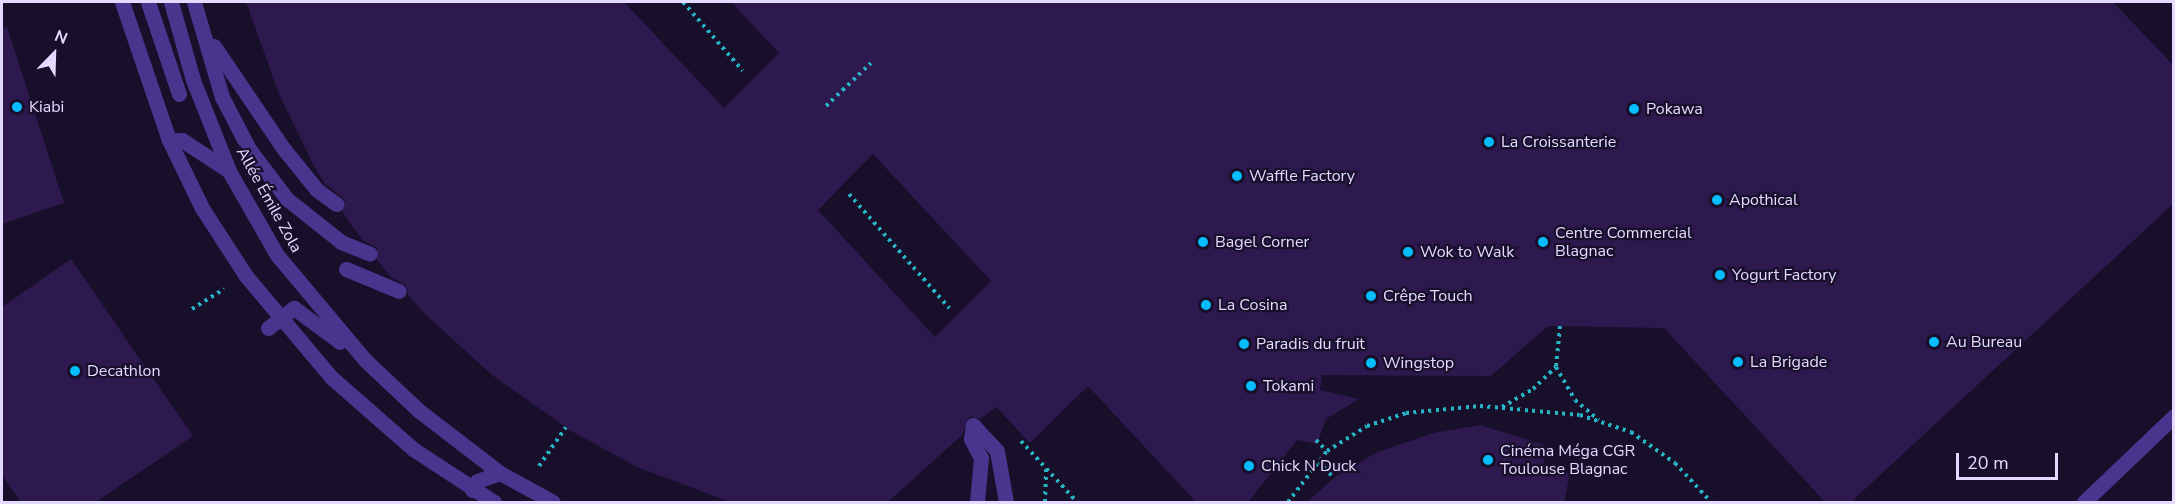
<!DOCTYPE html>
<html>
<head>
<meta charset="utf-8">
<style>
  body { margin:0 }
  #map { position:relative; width:2175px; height:504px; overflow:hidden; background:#180f2b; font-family:"Nunito Sans",sans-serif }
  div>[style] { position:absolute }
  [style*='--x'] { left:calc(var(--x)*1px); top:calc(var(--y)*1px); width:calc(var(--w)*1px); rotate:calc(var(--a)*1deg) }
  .building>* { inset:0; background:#2d194e }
  .path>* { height:4px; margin-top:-2px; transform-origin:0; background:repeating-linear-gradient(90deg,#27b4c6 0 3px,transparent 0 7.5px) }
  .service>* { height:15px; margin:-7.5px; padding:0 7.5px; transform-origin:7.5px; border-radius:7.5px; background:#48368e }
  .minor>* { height:15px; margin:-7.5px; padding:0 7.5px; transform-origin:7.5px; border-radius:7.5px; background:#48368e }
  .dots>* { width:16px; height:16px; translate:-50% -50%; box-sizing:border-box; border:3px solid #180f2b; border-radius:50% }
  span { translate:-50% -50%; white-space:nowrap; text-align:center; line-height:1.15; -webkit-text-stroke:4.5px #180f2b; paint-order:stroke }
  .poi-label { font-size:16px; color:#e4d9ff }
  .left { translate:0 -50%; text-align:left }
  .street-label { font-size:16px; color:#e4d9ff }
  .frame { position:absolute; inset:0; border:3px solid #e4d9ff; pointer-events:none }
  .north { position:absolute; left:24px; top:24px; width:60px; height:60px; -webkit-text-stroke:4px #180f2b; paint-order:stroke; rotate:23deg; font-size:16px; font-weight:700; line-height:24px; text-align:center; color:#e4d9ff }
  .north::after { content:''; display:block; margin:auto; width:21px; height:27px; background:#e4d9ff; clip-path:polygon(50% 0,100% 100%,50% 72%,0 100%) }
  .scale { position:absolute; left:1956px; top:453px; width:102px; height:27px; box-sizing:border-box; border:3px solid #e4d9ff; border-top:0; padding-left:8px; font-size:18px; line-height:21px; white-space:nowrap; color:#e4d9ff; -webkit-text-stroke:4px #180f2b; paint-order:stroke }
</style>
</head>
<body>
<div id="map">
  <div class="building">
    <div style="clip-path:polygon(evenodd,246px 2px,624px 2px,724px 108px,779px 53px,731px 2px,2113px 2px,2174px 66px,2174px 203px,1851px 502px,1825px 502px,1664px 328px,1548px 326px,1491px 376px,1322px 375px,1320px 390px,1359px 399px,1326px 419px,1317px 444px,1297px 440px,1248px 502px,1196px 502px,1088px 386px,1030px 443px,996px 407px,980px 419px,970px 416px,962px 435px,888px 502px,730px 502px,637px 467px,571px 431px,492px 375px,424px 313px,408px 295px,406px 285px,391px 277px,377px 260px,377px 248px,362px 240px,342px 211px,345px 200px,324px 183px,315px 168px,279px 94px,246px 2px,873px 154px,991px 281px,935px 337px,818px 210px,873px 154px)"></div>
    <div style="clip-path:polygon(7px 27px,64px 203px,2px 224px,2px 28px)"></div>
    <div style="clip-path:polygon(71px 259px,193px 436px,96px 502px,21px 502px,2px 475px,2px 307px)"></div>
    <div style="clip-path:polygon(1480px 425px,1545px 445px,1544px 466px,1570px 473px,1564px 502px,1307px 502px,1341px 472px,1378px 452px,1433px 433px)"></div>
  </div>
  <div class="path">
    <div style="--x:683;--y:2;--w:91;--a:49"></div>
    <div style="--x:826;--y:106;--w:62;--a:-43.7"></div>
    <div style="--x:849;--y:194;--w:152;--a:48.7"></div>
    <div style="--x:192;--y:309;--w:38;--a:-32"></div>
    <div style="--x:1560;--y:326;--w:41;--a:95.6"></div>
    <div style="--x:1556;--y:367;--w:38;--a:60"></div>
    <div style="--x:1575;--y:400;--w:31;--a:40"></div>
    <div style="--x:1502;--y:407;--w:36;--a:-30"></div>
    <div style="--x:1533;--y:389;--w:32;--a:-44"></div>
    <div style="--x:1316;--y:440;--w:16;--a:45"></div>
    <div style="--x:1021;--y:441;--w:83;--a:47.4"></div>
    <div style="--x:1319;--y:462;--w:22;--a:47"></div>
    <div style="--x:539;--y:466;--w:47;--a:-55.3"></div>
    <div style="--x:1045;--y:502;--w:33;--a:-88"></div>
    <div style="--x:1288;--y:502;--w:64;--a:-52.6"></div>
    <div style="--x:1327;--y:451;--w:47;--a:-32"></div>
    <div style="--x:1367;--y:426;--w:41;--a:-18.4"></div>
    <div style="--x:1406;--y:413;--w:74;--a:-5.4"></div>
    <div style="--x:1480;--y:406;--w:100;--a:5.1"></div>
    <div style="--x:1580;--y:415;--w:54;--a:18.4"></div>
    <div style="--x:1631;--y:432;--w:54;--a:35.2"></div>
    <div style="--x:1675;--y:463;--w:53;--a:47.3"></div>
  </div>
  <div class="service">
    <div style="--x:148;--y:2;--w:97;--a:71.4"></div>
    <div style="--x:194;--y:2;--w:99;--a:73.6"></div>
    <div style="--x:222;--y:97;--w:59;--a:62.6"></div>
    <div style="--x:249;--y:149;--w:63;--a:52.8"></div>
    <div style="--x:287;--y:199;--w:69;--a:38.5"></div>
    <div style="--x:341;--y:242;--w:31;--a:22"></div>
    <div style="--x:214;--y:46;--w:123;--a:55.9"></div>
    <div style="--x:283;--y:148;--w:54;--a:51"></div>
    <div style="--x:317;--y:190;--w:24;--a:36"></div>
    <div style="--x:346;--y:269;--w:57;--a:22.5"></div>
    <div style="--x:472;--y:490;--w:10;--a:-61"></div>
    <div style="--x:477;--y:481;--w:24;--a:-19"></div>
    <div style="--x:977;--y:502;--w:44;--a:-84.8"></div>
    <div style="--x:981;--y:458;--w:21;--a:-118"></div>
    <div style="--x:971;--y:439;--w:14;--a:-82"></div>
    <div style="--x:973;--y:425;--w:35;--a:47"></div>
    <div style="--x:997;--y:451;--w:52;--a:80"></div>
    <div style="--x:2084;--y:502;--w:124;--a:-43.7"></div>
  </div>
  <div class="minor">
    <div style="--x:122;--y:2;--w:146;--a:71.2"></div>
    <div style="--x:169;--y:140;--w:76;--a:64.1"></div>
    <div style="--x:202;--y:208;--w:81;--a:57.1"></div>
    <div style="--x:246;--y:276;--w:133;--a:49.9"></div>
    <div style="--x:332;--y:378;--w:108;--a:41.2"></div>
    <div style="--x:413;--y:449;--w:97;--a:33.2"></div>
    <div style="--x:171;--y:2;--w:81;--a:74.2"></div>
    <div style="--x:193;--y:80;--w:98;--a:68.4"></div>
    <div style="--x:229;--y:171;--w:97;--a:60.3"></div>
    <div style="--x:277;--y:255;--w:137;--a:50"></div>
    <div style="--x:365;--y:360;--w:73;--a:43.3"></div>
    <div style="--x:418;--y:410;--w:103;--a:37.5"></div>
    <div style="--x:500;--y:473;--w:60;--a:28.7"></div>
    <div style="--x:169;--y:140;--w:13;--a:0"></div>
    <div style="--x:182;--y:140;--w:56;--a:33.4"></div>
    <div style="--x:268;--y:328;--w:33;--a:-38"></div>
    <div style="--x:294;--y:308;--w:57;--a:36.5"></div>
  </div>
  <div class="dots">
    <div style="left:17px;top:107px;background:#05bcff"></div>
    <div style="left:1634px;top:109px;background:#05bcff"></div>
    <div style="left:1489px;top:142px;background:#05bcff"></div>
    <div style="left:1237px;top:176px;background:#05bcff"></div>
    <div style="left:1717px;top:200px;background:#05bcff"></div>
    <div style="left:1203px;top:242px;background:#05bcff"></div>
    <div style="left:1543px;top:242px;background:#05bcff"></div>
    <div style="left:1408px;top:252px;background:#05bcff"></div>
    <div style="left:1720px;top:275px;background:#05bcff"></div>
    <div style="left:1371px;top:296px;background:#05bcff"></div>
    <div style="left:1206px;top:305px;background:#05bcff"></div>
    <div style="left:1934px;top:342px;background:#05bcff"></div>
    <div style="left:1244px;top:344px;background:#05bcff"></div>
    <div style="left:1738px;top:362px;background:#05bcff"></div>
    <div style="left:1371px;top:363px;background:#05bcff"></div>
    <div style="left:75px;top:371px;background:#05bcff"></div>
    <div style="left:1251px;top:386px;background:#05bcff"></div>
    <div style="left:1488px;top:460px;background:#05bcff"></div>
    <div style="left:1249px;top:466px;background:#05bcff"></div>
  </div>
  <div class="poi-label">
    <span class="left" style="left:29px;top:107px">Kiabi</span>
    <span class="left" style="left:1646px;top:109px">Pokawa</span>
    <span class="left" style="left:1501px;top:142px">La Croissanterie</span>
    <span class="left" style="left:1249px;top:176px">Waffle Factory</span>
    <span class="left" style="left:1729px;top:200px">Apothical</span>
    <span class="left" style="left:1555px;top:242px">Centre Commercial<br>Blagnac</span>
    <span class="left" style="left:1215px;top:242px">Bagel Corner</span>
    <span class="left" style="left:1420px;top:252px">Wok to Walk</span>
    <span class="left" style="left:1732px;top:275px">Yogurt Factory</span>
    <span class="left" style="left:1383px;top:296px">Crêpe Touch</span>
    <span class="left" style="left:1218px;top:305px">La Cosina</span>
    <span class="left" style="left:1946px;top:342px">Au Bureau</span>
    <span class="left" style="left:1256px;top:344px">Paradis du fruit</span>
    <span class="left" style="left:1750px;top:362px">La Brigade</span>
    <span class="left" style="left:1383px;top:363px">Wingstop</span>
    <span class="left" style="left:87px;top:371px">Decathlon</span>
    <span class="left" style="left:1263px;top:386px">Tokami</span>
    <span class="left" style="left:1500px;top:460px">Cinéma Méga CGR<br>Toulouse Blagnac</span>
    <span class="left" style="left:1261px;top:466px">Chick N Duck</span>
  </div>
  <div class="street-label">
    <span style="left:269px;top:200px;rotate:61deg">Allée Émile Zola</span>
  </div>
  <div class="frame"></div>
  <div class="north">N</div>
  <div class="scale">20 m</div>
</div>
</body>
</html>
